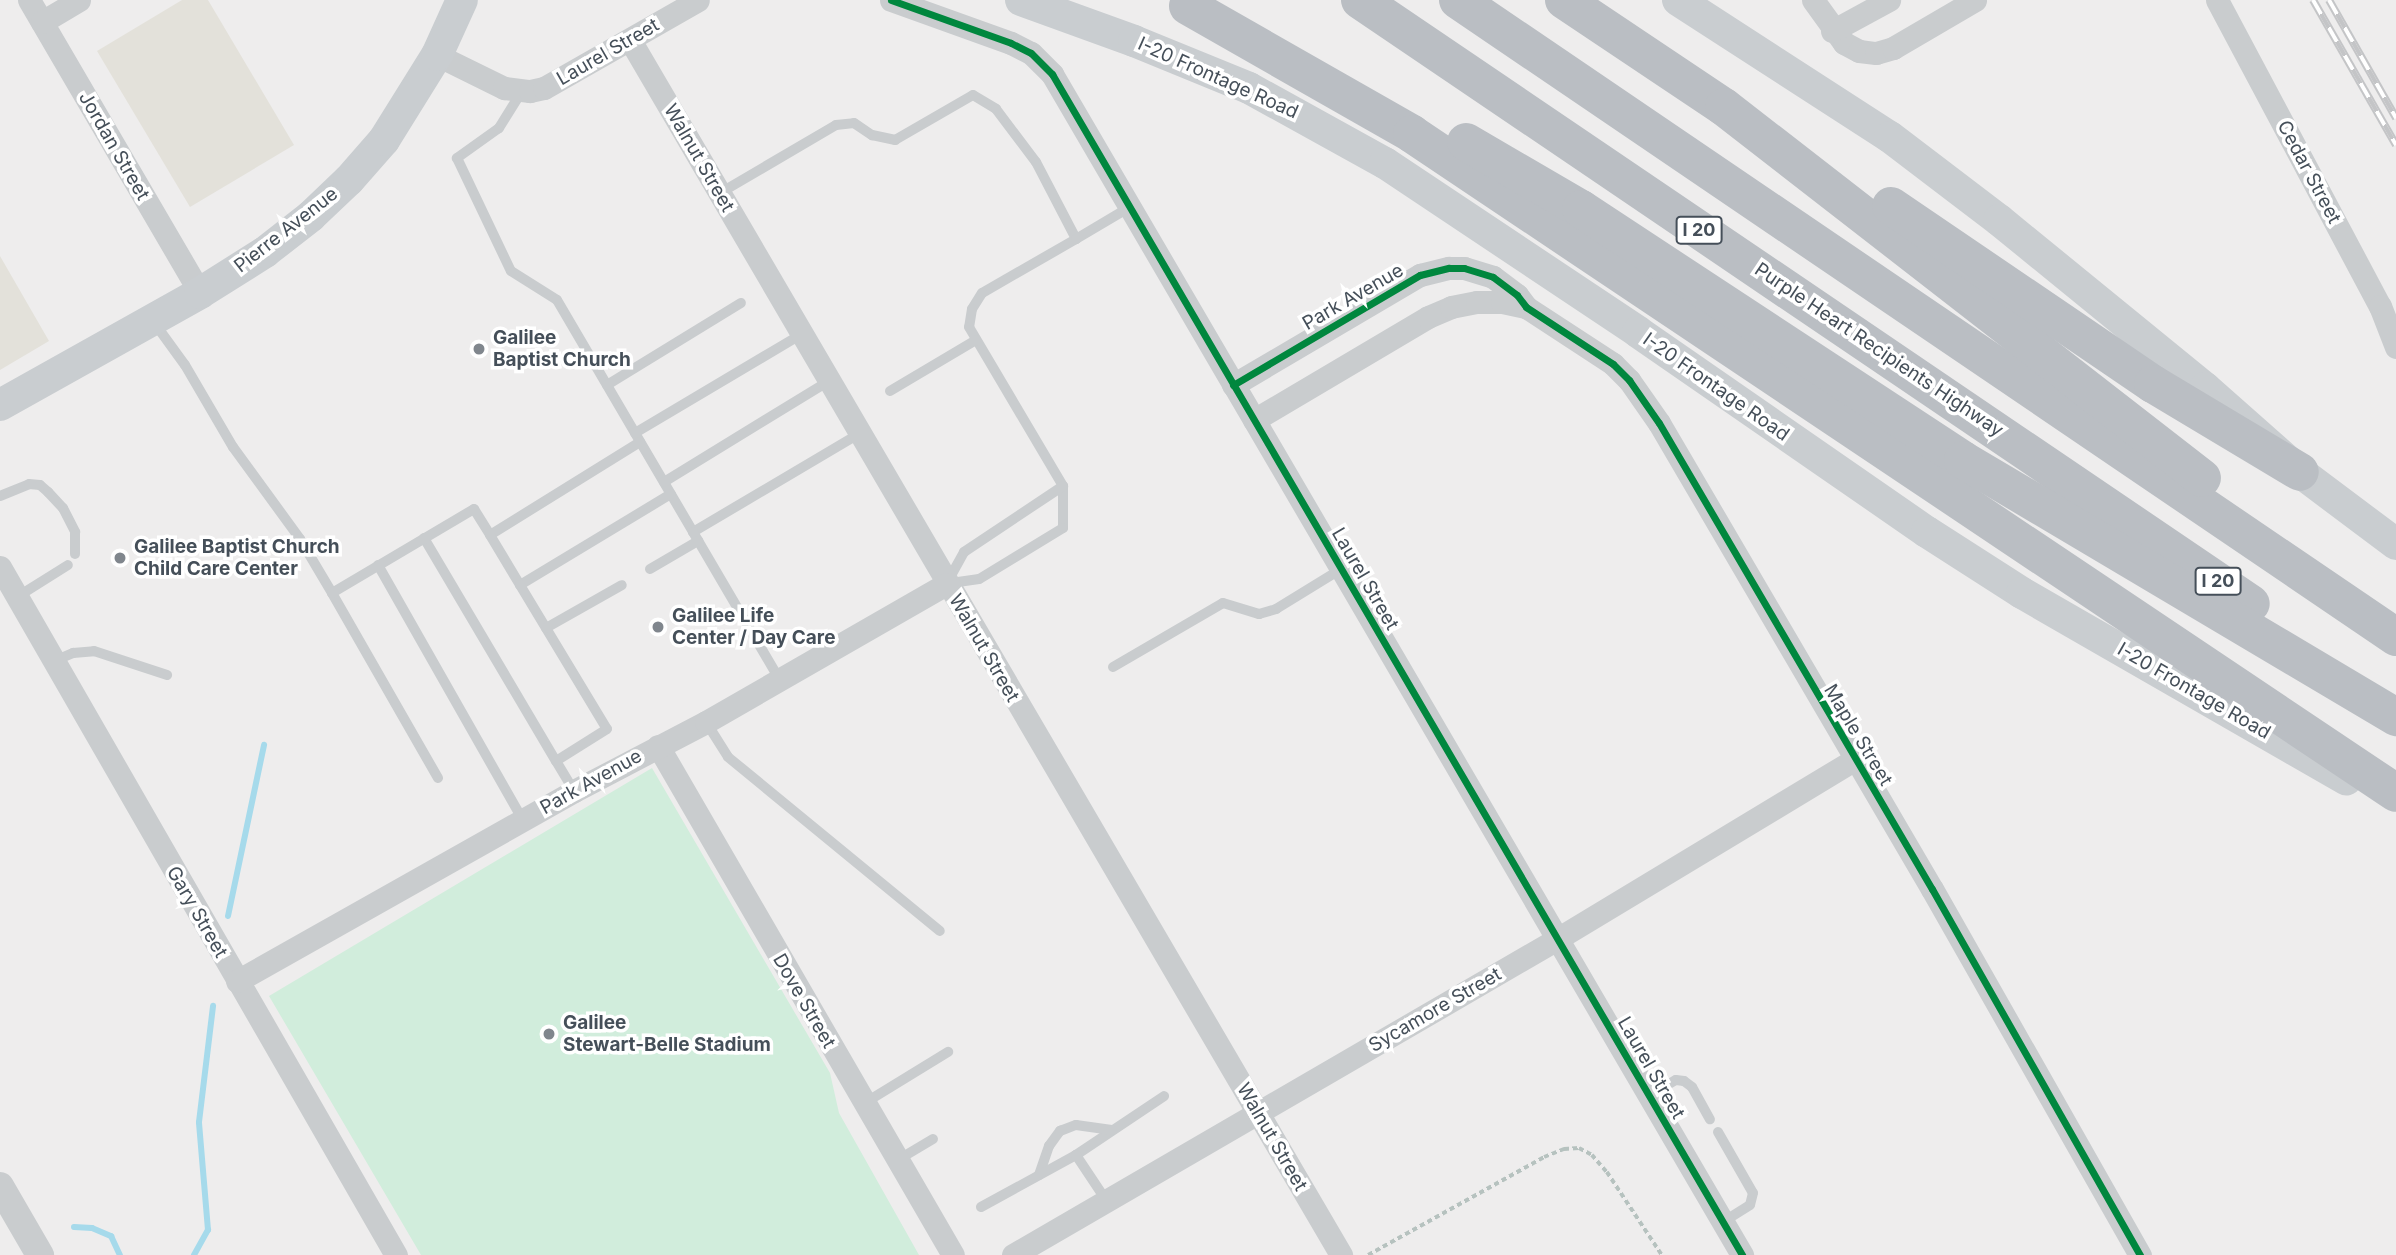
<!DOCTYPE html>
<html>
<head>
<meta charset="utf-8">
<style>
  body { margin:0 }
  #map { position:relative; width:2396px; height:1255px; overflow:hidden; background:#eeeded; font-family:Inter,sans-serif }
  div>[style] { position:absolute }
  [style*='--x'] { left:calc(var(--x)*1px); top:calc(var(--y)*1px); width:calc(var(--w)*1px); rotate:calc(var(--a)*1deg) }
  .commercial>* { inset:0; background:#e3e1da }
  .green>* { inset:0; background:#d1eddc }
  .stream>* { height:6px; margin:-3px; padding:0 3px; transform-origin:3px; border-radius:3px; background:#a6daeb }
  .path>* { height:3.5px; margin-top:-1.75px; transform-origin:0; background:repeating-linear-gradient(90deg,#b6c2bf 0 5px,transparent 0 8.5px) }
  .service>* { height:10px; margin:-5px; padding:0 5px; transform-origin:5px; border-radius:5px; background:#c9ccce }
  .minor>* { height:23px; margin:-11.5px; padding:0 11.5px; transform-origin:11.5px; border-radius:11.5px; background:#c9ccce }
  .tertiary>* { height:28px; margin:-14px; padding:0 14px; transform-origin:14px; border-radius:14px; background:#c9ccce }
  .secondary>* { height:32px; margin:-16px; padding:0 16px; transform-origin:16px; border-radius:16px; background:#c9cdd0 }
  .motorway>* { height:38px; margin:-19px; padding:0 19px; transform-origin:19px; border-radius:19px; background:#babec3 }
  .rail>* { height:8px; margin-top:-4px; transform-origin:0; background:repeating-linear-gradient(90deg,#fff 0 16px,#c4c5c7 0 32px); box-sizing:border-box; border-block:2px solid #c4c5c7 }
  .cycleway>* { height:7px; margin:-3.5px; padding:0 3.5px; transform-origin:3.5px; border-radius:3.5px; background:#00873e }
  .dots>* { width:19px; height:19px; translate:-50% -50%; box-sizing:border-box; border:4px solid #fff; border-radius:50% }
  span { translate:-50% -50%; white-space:nowrap; text-align:center; line-height:1.15; -webkit-text-stroke:7px #fff; paint-order:stroke }
  .shield-label span { padding:2px 5px; background:#fff; border:2px solid; border-radius:5px; -webkit-text-stroke-width:0 }
  .shield-label { font-size:18px; color:#454f59; font-weight:700 }
  .street-label { font-size:19px; color:#454f59 }
  .poi-label { font-size:19px; color:#454f59; font-weight:700 }
  .left { translate:0 -50%; text-align:left }
</style>
</head>
<body>
<div id="map">
  <div class="commercial">
    <div style="clip-path:polygon(182px 0,208px 0,294px 145px,190px 207px,97px 51px)"></div>
    <div style="clip-path:polygon(0 256px,49px 341px,0 370px)"></div>
  </div>
  <div class="green">
    <div style="clip-path:polygon(652px 768px,830px 1073px,839px 1113px,919px 1255px,421px 1255px,269px 996px)"></div>
  </div>
  <div class="stream">
    <div style="--x:228;--y:916;--w:175;--a:-78.1"></div>
    <div style="--x:74;--y:1227;--w:18;--a:3"></div>
    <div style="--x:92;--y:1228;--w:21;--a:23"></div>
    <div style="--x:111;--y:1236;--w:21;--a:65"></div>
    <div style="--x:194;--y:1255;--w:29;--a:-61"></div>
    <div style="--x:208;--y:1230;--w:108;--a:-94.8"></div>
    <div style="--x:199;--y:1122;--w:117;--a:-83.1"></div>
  </div>
  <div class="path">
    <div style="--x:1368;--y:1255;--w:201;--a:-29.1"></div>
    <div style="--x:1544;--y:1157;--w:22;--a:-22"></div>
    <div style="--x:1564;--y:1149;--w:15;--a:-4"></div>
    <div style="--x:1579;--y:1148;--w:15;--a:28"></div>
    <div style="--x:1592;--y:1155;--w:23;--a:49"></div>
    <div style="--x:1607;--y:1172;--w:100;--a:56.5"></div>
  </div>
  <div class="service">
    <div style="--x:522;--y:91;--w:44;--a:121.9"></div>
    <div style="--x:499;--y:128;--w:52;--a:144.5"></div>
    <div style="--x:457;--y:158;--w:125;--a:64.5"></div>
    <div style="--x:511;--y:271;--w:54;--a:32.2"></div>
    <div style="--x:557;--y:300;--w:269;--a:59.6"></div>
    <div style="--x:693;--y:532;--w:193;--a:-30.6"></div>
    <div style="--x:720;--y:193;--w:134;--a:-30.4"></div>
    <div style="--x:836;--y:125;--w:18;--a:-6"></div>
    <div style="--x:854;--y:123;--w:22;--a:34"></div>
    <div style="--x:872;--y:135;--w:24;--a:12"></div>
    <div style="--x:895;--y:140;--w:90;--a:-30"></div>
    <div style="--x:973;--y:95;--w:27;--a:31"></div>
    <div style="--x:996;--y:109;--w:66;--a:53"></div>
    <div style="--x:1036;--y:162;--w:87;--a:62.5"></div>
    <div style="--x:1076;--y:239;--w:108;--a:150.1"></div>
    <div style="--x:982;--y:293;--w:19;--a:122"></div>
    <div style="--x:972;--y:309;--w:18;--a:99"></div>
    <div style="--x:969;--y:327;--w:185;--a:59.4"></div>
    <div style="--x:1063;--y:486;--w:42;--a:90"></div>
    <div style="--x:1063;--y:528;--w:98;--a:148.7"></div>
    <div style="--x:979;--y:579;--w:30;--a:172"></div>
    <div style="--x:1076;--y:239;--w:63;--a:-30.7"></div>
    <div style="--x:153;--y:321;--w:54;--a:54"></div>
    <div style="--x:185;--y:365;--w:95;--a:59.7"></div>
    <div style="--x:233;--y:447;--w:114;--a:53.9"></div>
    <div style="--x:300;--y:539;--w:63;--a:59.3"></div>
    <div style="--x:607;--y:385;--w:157;--a:-31.5"></div>
    <div style="--x:890;--y:391;--w:100;--a:-30.7"></div>
    <div style="--x:635;--y:433;--w:194;--a:-30.7"></div>
    <div style="--x:640;--y:442;--w:176;--a:148.2"></div>
    <div style="--x:490;--y:535;--w:58;--a:59"></div>
    <div style="--x:520;--y:585;--w:176;--a:-31.1"></div>
    <div style="--x:664;--y:482;--w:193;--a:-31.5"></div>
    <div style="--x:0;--y:496;--w:31;--a:-22"></div>
    <div style="--x:29;--y:484;--w:11;--a:5"></div>
    <div style="--x:40;--y:485;--w:11;--a:41"></div>
    <div style="--x:48;--y:492;--w:22;--a:47"></div>
    <div style="--x:63;--y:508;--w:27;--a:63"></div>
    <div style="--x:75;--y:532;--w:22;--a:90"></div>
    <div style="--x:693;--y:532;--w:172;--a:59.6"></div>
    <div style="--x:424;--y:538;--w:259;--a:59.4"></div>
    <div style="--x:378;--y:565;--w:293;--a:60.4"></div>
    <div style="--x:650;--y:569;--w:56;--a:-30.3"></div>
    <div style="--x:948;--y:581;--w:33;--a:-61"></div>
    <div style="--x:964;--y:552;--w:119;--a:-33.7"></div>
    <div style="--x:520;--y:585;--w:168;--a:58.9"></div>
    <div style="--x:607;--y:729;--w:60;--a:147.9"></div>
    <div style="--x:556;--y:761;--w:35;--a:59"></div>
    <div style="--x:17;--y:597;--w:60;--a:-32.1"></div>
    <div style="--x:546;--y:628;--w:87;--a:-29.5"></div>
    <div style="--x:54;--y:661;--w:21;--a:-23"></div>
    <div style="--x:73;--y:653;--w:21;--a:-5"></div>
    <div style="--x:94;--y:651;--w:77;--a:18.2"></div>
    <div style="--x:1113;--y:667;--w:127;--a:-30.2"></div>
    <div style="--x:1223;--y:603;--w:38;--a:17"></div>
    <div style="--x:1259;--y:614;--w:18;--a:-16"></div>
    <div style="--x:1276;--y:609;--w:76;--a:-31.6"></div>
    <div style="--x:706;--y:722;--w:41;--a:57.8"></div>
    <div style="--x:728;--y:757;--w:274;--a:39.4"></div>
    <div style="--x:438;--y:778;--w:213;--a:-119.8"></div>
    <div style="--x:332;--y:593;--w:165;--a:-30.6"></div>
    <div style="--x:474;--y:509;--w:31;--a:58"></div>
    <div style="--x:1649;--y:1096;--w:31;--a:-31"></div>
    <div style="--x:1676;--y:1080;--w:8;--a:7"></div>
    <div style="--x:1684;--y:1081;--w:10;--a:37"></div>
    <div style="--x:1692;--y:1087;--w:37;--a:61"></div>
    <div style="--x:863;--y:1104;--w:100;--a:-31.5"></div>
    <div style="--x:1718;--y:1132;--w:70;--a:60.2"></div>
    <div style="--x:1753;--y:1193;--w:12;--a:104"></div>
    <div style="--x:1750;--y:1205;--w:32;--a:148"></div>
    <div style="--x:1076;--y:1155;--w:106;--a:-33.8"></div>
    <div style="--x:896;--y:1161;--w:43;--a:-30.7"></div>
    <div style="--x:1039;--y:1175;--w:31;--a:-71"></div>
    <div style="--x:1049;--y:1146;--w:19;--a:-54"></div>
    <div style="--x:1060;--y:1131;--w:17;--a:-21"></div>
    <div style="--x:1076;--y:1125;--w:36;--a:8"></div>
    <div style="--x:981;--y:1207;--w:108;--a:-28.7"></div>
    <div style="--x:1076;--y:1155;--w:54;--a:56.3"></div>
  </div>
  <div class="minor">
    <div style="--x:29;--y:0;--w:339;--a:59.7"></div>
    <div style="--x:891;--y:0;--w:127;--a:19.7"></div>
    <div style="--x:1011;--y:43;--w:22;--a:27"></div>
    <div style="--x:1031;--y:53;--w:30;--a:45"></div>
    <div style="--x:1052;--y:74;--w:1368;--a:59.7"></div>
    <div style="--x:1813;--y:0;--w:53;--a:54.2"></div>
    <div style="--x:1844;--y:43;--w:17;--a:28"></div>
    <div style="--x:1859;--y:51;--w:17;--a:7"></div>
    <div style="--x:1876;--y:53;--w:18;--a:-16"></div>
    <div style="--x:1893;--y:48;--w:95;--a:-30.3"></div>
    <div style="--x:2217;--y:0;--w:347;--a:62"></div>
    <div style="--x:2380;--y:306;--w:44;--a:68.7"></div>
    <div style="--x:42;--y:22;--w:43;--a:-30.7"></div>
    <div style="--x:1832;--y:31;--w:65;--a:-28.5"></div>
    <div style="--x:630;--y:40;--w:1408;--a:59.66"></div>
    <div style="--x:437;--y:55;--w:75;--a:26.2"></div>
    <div style="--x:504;--y:88;--w:26;--a:7"></div>
    <div style="--x:530;--y:91;--w:14;--a:-12"></div>
    <div style="--x:544;--y:88;--w:177;--a:-29.7"></div>
    <div style="--x:1233;--y:385;--w:217;--a:-30.5"></div>
    <div style="--x:1420;--y:275;--w:30;--a:-14"></div>
    <div style="--x:1449;--y:268;--w:15;--a:0"></div>
    <div style="--x:1464;--y:268;--w:30;--a:17"></div>
    <div style="--x:1493;--y:277;--w:30;--a:37"></div>
    <div style="--x:1517;--y:295;--w:15;--a:53"></div>
    <div style="--x:1526;--y:307;--w:104;--a:33.2"></div>
    <div style="--x:1613;--y:364;--w:23;--a:45"></div>
    <div style="--x:1629;--y:380;--w:52;--a:55.1"></div>
    <div style="--x:1659;--y:423;--w:540;--a:59.64"></div>
    <div style="--x:1932;--y:889;--w:421;--a:60.4"></div>
    <div style="--x:1254;--y:420;--w:202;--a:-30.6"></div>
    <div style="--x:1428;--y:317;--w:25;--a:-23"></div>
    <div style="--x:1451;--y:307;--w:26;--a:-11"></div>
    <div style="--x:1477;--y:302;--w:25;--a:0"></div>
    <div style="--x:1502;--y:302;--w:25;--a:12"></div>
    <div style="--x:0;--y:567;--w:794;--a:60.08"></div>
    <div style="--x:658;--y:746;--w:588;--a:59.9"></div>
    <div style="--x:237;--y:981;--w:387;--a:-29.4"></div>
    <div style="--x:574;--y:791;--w:149;--a:-27.6"></div>
    <div style="--x:706;--y:722;--w:277;--a:-29.9"></div>
    <div style="--x:1013;--y:1255;--w:629;--a:-30.15"></div>
    <div style="--x:1557;--y:939;--w:348;--a:-31.1"></div>
  </div>
  <div class="tertiary">
    <div style="--x:0;--y:1186;--w:80;--a:59.9"></div>
  </div>
  <div class="secondary">
    <div style="--x:1021;--y:0;--w:120;--a:19.9"></div>
    <div style="--x:1134;--y:41;--w:124;--a:22.2"></div>
    <div style="--x:1249;--y:88;--w:155;--a:28.9"></div>
    <div style="--x:1385;--y:163;--w:304;--a:33.7"></div>
    <div style="--x:1638;--y:332;--w:351;--a:34.7"></div>
    <div style="--x:1927;--y:532;--w:113;--a:32.7"></div>
    <div style="--x:2022;--y:593;--w:374;--a:29.9"></div>
    <div style="--x:1678;--y:0;--w:252;--a:32.9"></div>
    <div style="--x:1890;--y:137;--w:137;--a:37.3"></div>
    <div style="--x:1999;--y:220;--w:266;--a:39.2"></div>
    <div style="--x:2205;--y:388;--w:127;--a:41.5"></div>
    <div style="--x:2300;--y:472;--w:120;--a:36.9"></div>
    <div style="--x:0;--y:405;--w:229;--a:-29.2"></div>
    <div style="--x:200;--y:293;--w:77;--a:-32.2"></div>
    <div style="--x:265;--y:252;--w:58;--a:-38"></div>
    <div style="--x:311;--y:216;--w:52;--a:-43.5"></div>
    <div style="--x:349;--y:180;--w:53;--a:-48.8"></div>
    <div style="--x:384;--y:140;--w:100;--a:-58.1"></div>
    <div style="--x:437;--y:55;--w:60;--a:-65.6"></div>
  </div>
  <div class="motorway">
    <div style="--x:1360;--y:0;--w:1076;--a:34.13"></div>
    <div style="--x:1458;--y:0;--w:1134;--a:34.18"></div>
    <div style="--x:1564;--y:0;--w:192;--a:33.8"></div>
    <div style="--x:1724;--y:107;--w:605;--a:37.82"></div>
    <div style="--x:1188;--y:6;--w:258;--a:29.7"></div>
    <div style="--x:1412;--y:134;--w:1184;--a:33.81"></div>
    <div style="--x:1466;--y:142;--w:133;--a:30.2"></div>
    <div style="--x:1581;--y:209;--w:457;--a:33.3"></div>
    <div style="--x:1963;--y:460;--w:504;--a:30.69"></div>
    <div style="--x:1891;--y:206;--w:317;--a:34.2"></div>
    <div style="--x:2153;--y:384;--w:171;--a:30.9"></div>
  </div>
  <div class="rail">
    <div style="--x:2313;--y:0;--w:167;--a:60.2"></div>
    <div style="--x:2329;--y:0;--w:136;--a:60.4"></div>
  </div>
  <div class="cycleway">
    <div style="--x:891;--y:0;--w:127;--a:19.7"></div>
    <div style="--x:1011;--y:43;--w:22;--a:27"></div>
    <div style="--x:1031;--y:53;--w:30;--a:45"></div>
    <div style="--x:1052;--y:74;--w:1368;--a:59.7"></div>
    <div style="--x:1233;--y:385;--w:217;--a:-30.5"></div>
    <div style="--x:1420;--y:275;--w:30;--a:-14"></div>
    <div style="--x:1449;--y:268;--w:15;--a:0"></div>
    <div style="--x:1464;--y:268;--w:30;--a:17"></div>
    <div style="--x:1493;--y:277;--w:30;--a:37"></div>
    <div style="--x:1517;--y:295;--w:15;--a:53"></div>
    <div style="--x:1526;--y:307;--w:104;--a:33.2"></div>
    <div style="--x:1613;--y:364;--w:23;--a:45"></div>
    <div style="--x:1629;--y:380;--w:52;--a:55.1"></div>
    <div style="--x:1659;--y:423;--w:540;--a:59.64"></div>
    <div style="--x:1932;--y:889;--w:421;--a:60.4"></div>
  </div>
  <div class="dots">
    <div style="left:479px;top:349px;background:#80868d"></div>
    <div style="left:120px;top:558px;background:#80868d"></div>
    <div style="left:658px;top:627px;background:#80868d"></div>
    <div style="left:549px;top:1034px;background:#80868d"></div>
  </div>
  <div class="shield-label">
    <span style="left:1699px;top:230px">I 20</span>
    <span style="left:2218px;top:581px">I 20</span>
  </div>
  <div class="street-label">
    <span style="left:608px;top:52px;rotate:-30deg">Laurel Street</span>
    <span style="left:1218px;top:78px;rotate:24deg">I-20 Frontage Road</span>
    <span style="left:114px;top:146px;rotate:60deg">Jordan Street</span>
    <span style="left:699px;top:158px;rotate:60deg">Walnut Street</span>
    <span style="left:2309px;top:172px;rotate:62deg">Cedar Street</span>
    <span style="left:286px;top:230px;rotate:-38deg">Pierre Avenue</span>
    <span style="left:1353px;top:297px;rotate:-30deg">Park Avenue</span>
    <span style="left:1879px;top:350px;rotate:34deg">Purple Heart Recipients Highway</span>
    <span style="left:1716px;top:387px;rotate:35deg">I-20 Frontage Road</span>
    <span style="left:1365px;top:579px;rotate:60deg">Laurel Street</span>
    <span style="left:984px;top:648px;rotate:60deg">Walnut Street</span>
    <span style="left:2194px;top:691px;rotate:30deg">I-20 Frontage Road</span>
    <span style="left:1858px;top:735px;rotate:59deg">Maple Street</span>
    <span style="left:591px;top:782px;rotate:-29deg">Park Avenue</span>
    <span style="left:197px;top:912px;rotate:60deg">Gary Street</span>
    <span style="left:804px;top:1001px;rotate:60deg">Dove Street</span>
    <span style="left:1435px;top:1010px;rotate:-30deg">Sycamore Street</span>
    <span style="left:1651px;top:1068px;rotate:60deg">Laurel Street</span>
    <span style="left:1272px;top:1137px;rotate:60deg">Walnut Street</span>
  </div>
  <div class="poi-label">
    <span class="left" style="left:493px;top:349px">Galilee<br>Baptist Church</span>
    <span class="left" style="left:134px;top:558px">Galilee Baptist Church<br>Child Care Center</span>
    <span class="left" style="left:672px;top:627px">Galilee Life<br>Center / Day Care</span>
    <span class="left" style="left:563px;top:1034px">Galilee<br>Stewart-Belle Stadium</span>
  </div>
</div>
</body>
</html>
